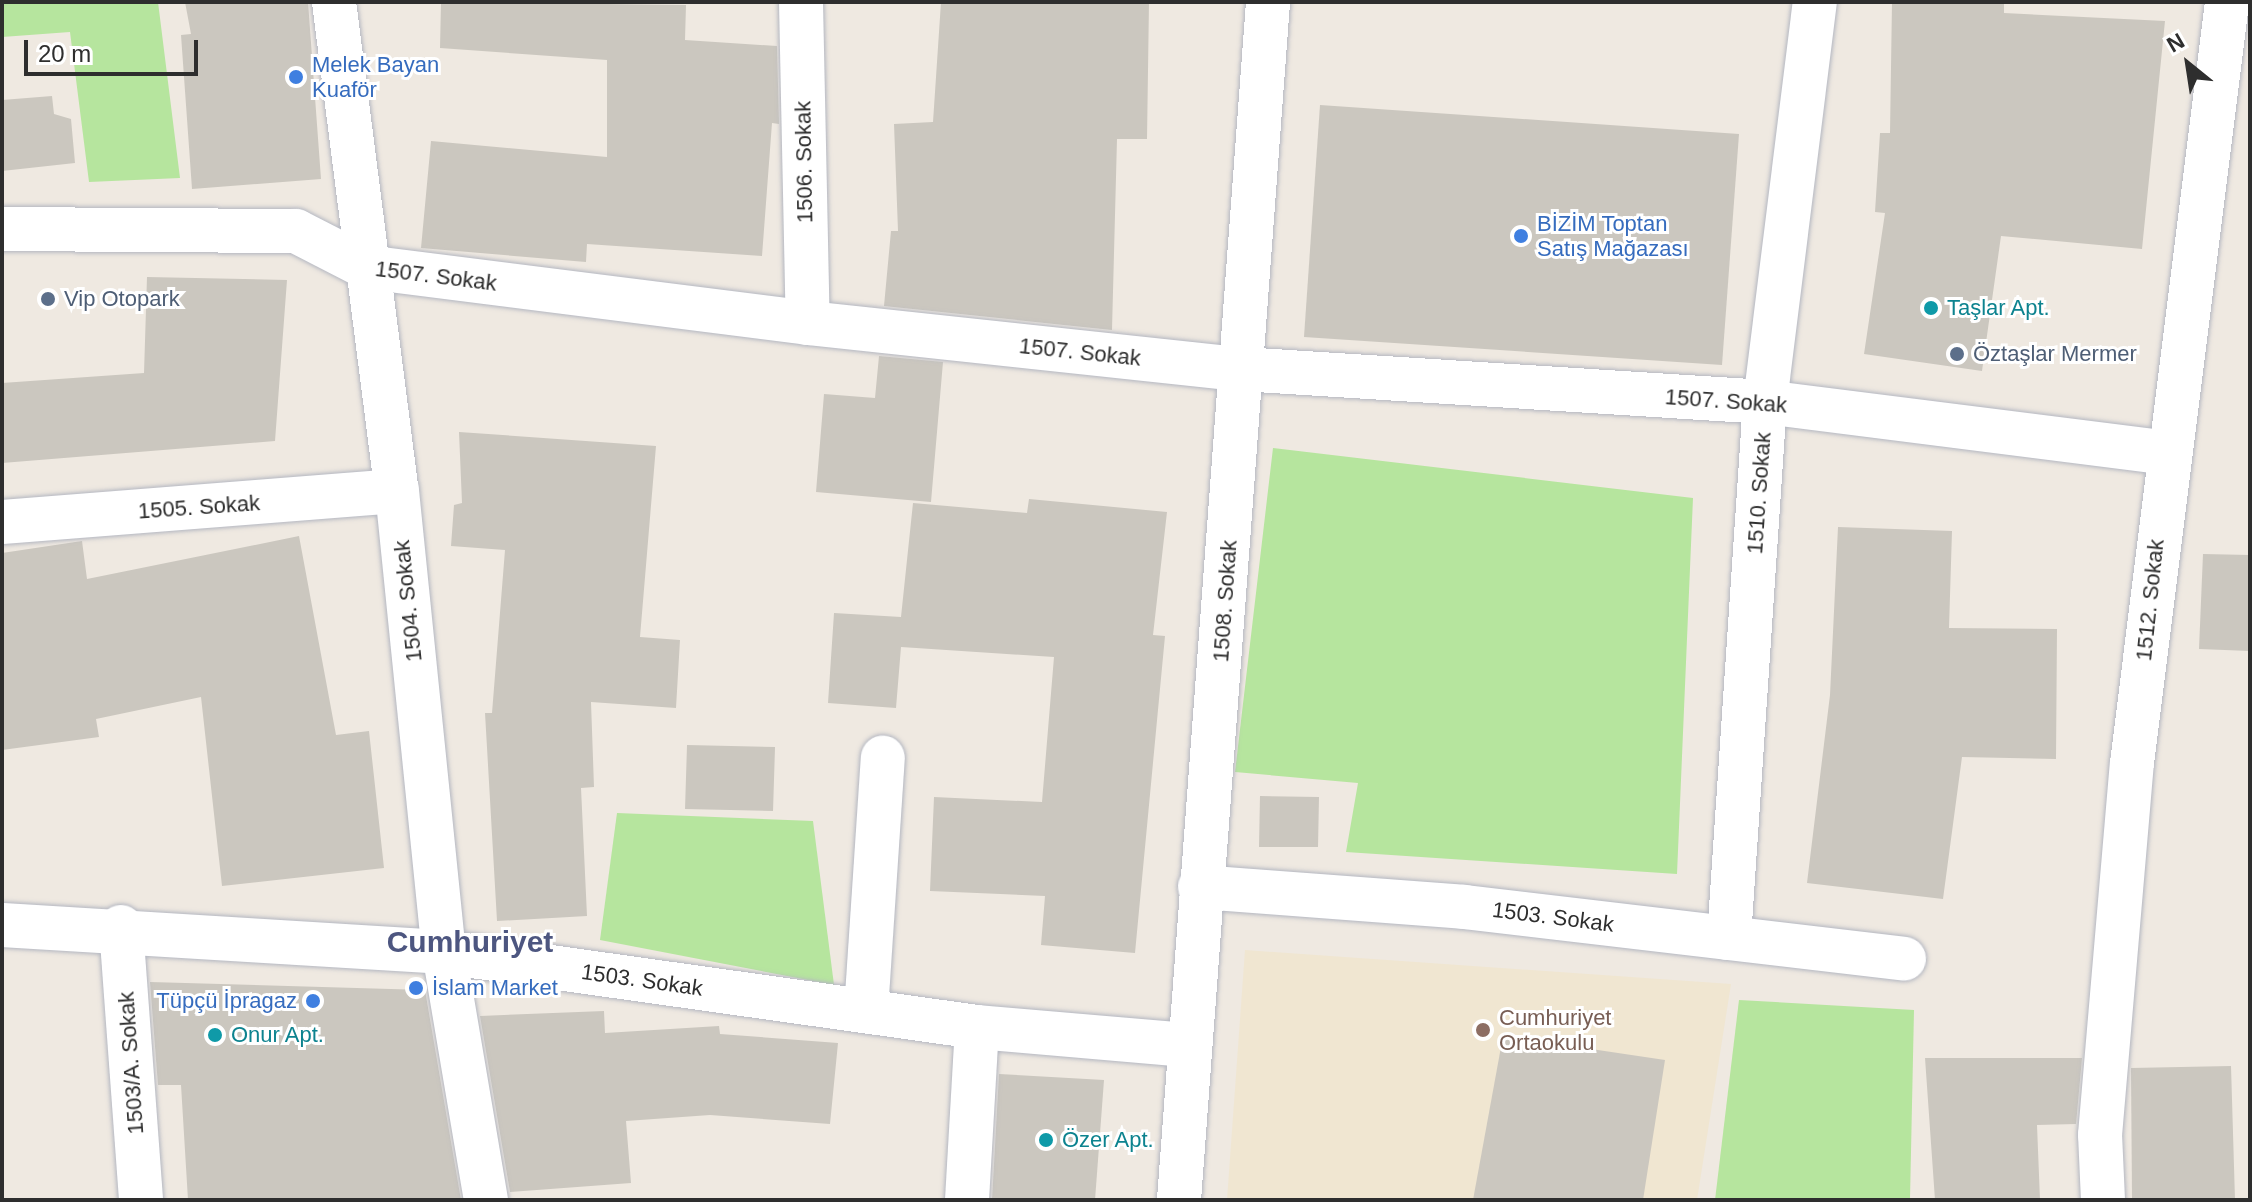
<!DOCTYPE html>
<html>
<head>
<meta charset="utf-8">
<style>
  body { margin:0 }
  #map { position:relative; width:2252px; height:1202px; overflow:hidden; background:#efe9e1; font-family:Arial,sans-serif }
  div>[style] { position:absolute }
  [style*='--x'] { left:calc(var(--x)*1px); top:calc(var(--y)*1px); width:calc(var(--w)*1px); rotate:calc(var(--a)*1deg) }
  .education>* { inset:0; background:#f0e6d1 }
  .green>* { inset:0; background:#b6e59e }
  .building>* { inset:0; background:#cbc7bf }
  .roads { filter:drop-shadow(0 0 2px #b4b7c1) drop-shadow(0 0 2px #b4b7c1) }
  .street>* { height:44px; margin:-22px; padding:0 22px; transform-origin:22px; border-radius:22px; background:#fff }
  .dots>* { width:22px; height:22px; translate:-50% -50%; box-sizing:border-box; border:4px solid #fff; border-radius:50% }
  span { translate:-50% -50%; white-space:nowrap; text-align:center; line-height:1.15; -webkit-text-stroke:6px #fff; paint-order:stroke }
  .shop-label { font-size:22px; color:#366cbe }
  .left { translate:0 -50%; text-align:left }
  .right { translate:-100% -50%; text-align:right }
  .street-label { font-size:22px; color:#2e2e2e }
  .service-label { font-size:22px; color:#4e5e75 }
  .culture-label { font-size:22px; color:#0d838f }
  .education-label { font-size:22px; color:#785e54 }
  .district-label { font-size:30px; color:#4d5680; font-weight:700 }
  .frame { position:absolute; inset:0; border:4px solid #2e2e2e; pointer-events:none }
  .north { position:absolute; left:2148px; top:24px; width:80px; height:80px; -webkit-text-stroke:6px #fff; paint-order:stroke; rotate:330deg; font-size:22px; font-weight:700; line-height:32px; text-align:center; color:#2e2e2e }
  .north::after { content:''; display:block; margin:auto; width:28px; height:36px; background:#2e2e2e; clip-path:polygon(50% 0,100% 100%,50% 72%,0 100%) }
  .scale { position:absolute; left:24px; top:40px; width:174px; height:36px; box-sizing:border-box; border:4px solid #2e2e2e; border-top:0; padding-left:10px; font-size:24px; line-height:28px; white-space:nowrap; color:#2e2e2e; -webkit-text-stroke:6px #fff; paint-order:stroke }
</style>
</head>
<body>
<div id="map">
  <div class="education">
    <div style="clip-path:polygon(1245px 950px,1731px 984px,1697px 1200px,1227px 1200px)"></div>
  </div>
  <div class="green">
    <div style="clip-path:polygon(2px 2px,158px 2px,180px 178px,89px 182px,70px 32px,2px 37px)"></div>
    <div style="clip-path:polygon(1273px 448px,1693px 498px,1677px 874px,1346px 852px,1358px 783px,1235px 772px)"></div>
    <div style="clip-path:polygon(617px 813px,813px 821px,834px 985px,600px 940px)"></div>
    <div style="clip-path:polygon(1739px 1000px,1914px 1010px,1910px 1199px,1715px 1200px)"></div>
  </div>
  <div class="building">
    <div style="clip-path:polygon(185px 2px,308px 2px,321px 179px,192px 189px,181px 35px,191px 34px)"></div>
    <div style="clip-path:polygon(441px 2px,686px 5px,685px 40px,777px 46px,779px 124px,772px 123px,762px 256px,587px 244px,586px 262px,421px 248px,431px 141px,607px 157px,607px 60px,440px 48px)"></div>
    <div style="clip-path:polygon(941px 2px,1149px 2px,1147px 139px,1117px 139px,1112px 330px,884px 306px,891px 231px,898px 231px,894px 124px,933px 122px)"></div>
    <div style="clip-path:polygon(1892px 2px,2004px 2px,2004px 13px,2165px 21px,2142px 249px,2001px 236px,1982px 371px,1864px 354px,1885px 213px,1875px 212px,1880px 133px,1890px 133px)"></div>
    <div style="clip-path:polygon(52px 96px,54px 114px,71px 119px,75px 163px,2px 171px,2px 100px)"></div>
    <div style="clip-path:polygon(1320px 105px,1739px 134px,1722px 365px,1304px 337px)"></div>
    <div style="clip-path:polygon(147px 277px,287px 280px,275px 441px,2px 463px,2px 383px,144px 373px)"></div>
    <div style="clip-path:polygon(879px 356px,943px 362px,931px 502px,816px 492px,824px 394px,875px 398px)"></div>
    <div style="clip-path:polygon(459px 432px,656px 446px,640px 637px,680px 640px,676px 708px,591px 702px,594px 787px,581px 788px,587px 916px,497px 921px,485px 713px,492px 713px,505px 550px,451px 546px,454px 505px,462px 503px)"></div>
    <div style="clip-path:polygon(1029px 499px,1167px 512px,1153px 635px,1165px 636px,1135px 953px,1041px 945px,1045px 896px,930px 891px,934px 797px,1042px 802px,1054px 657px,901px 647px,896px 708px,828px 703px,834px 613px,901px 617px,913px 503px,1027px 513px)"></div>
    <div style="clip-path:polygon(1838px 527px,1952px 531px,1949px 628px,2057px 629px,2056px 759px,1962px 757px,1943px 899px,1807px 883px,1830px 695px)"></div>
    <div style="clip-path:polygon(299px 536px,336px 735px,369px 731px,384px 868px,222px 886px,201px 697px,96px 719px,99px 737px,2px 750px,2px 553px,82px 541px,87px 579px)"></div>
    <div style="clip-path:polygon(2203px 554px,2250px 555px,2250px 651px,2199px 649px)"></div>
    <div style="clip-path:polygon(687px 745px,775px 747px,773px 811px,685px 809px)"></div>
    <div style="clip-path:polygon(1260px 796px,1319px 797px,1318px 847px,1259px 847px)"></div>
    <div style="clip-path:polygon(150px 982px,425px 990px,461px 1200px,188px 1200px,181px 1085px,158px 1085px)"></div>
    <div style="clip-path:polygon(604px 1011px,605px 1033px,719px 1026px,720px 1034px,838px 1043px,830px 1124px,710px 1115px,626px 1121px,631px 1183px,510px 1192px,480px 1016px)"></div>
    <div style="clip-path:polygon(1503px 1036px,1665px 1060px,1643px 1200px,1473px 1200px)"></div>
    <div style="clip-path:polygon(1925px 1058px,2082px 1058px,2076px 1124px,2037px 1125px,2040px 1200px,1935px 1200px)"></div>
    <div style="clip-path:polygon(2231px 1066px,2235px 1200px,2132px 1200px,2131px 1068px)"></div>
    <div style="clip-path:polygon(999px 1074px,1104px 1080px,1095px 1200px,992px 1200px)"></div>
  </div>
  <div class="roads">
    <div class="street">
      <div style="--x:334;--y:2;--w:493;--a:82.7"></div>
      <div style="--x:397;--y:491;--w:463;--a:84.2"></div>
      <div style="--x:444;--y:952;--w:252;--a:80.4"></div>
      <div style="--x:801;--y:2;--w:321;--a:88.8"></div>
      <div style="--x:2;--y:229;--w:294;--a:0.4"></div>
      <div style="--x:296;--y:231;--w:79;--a:27.2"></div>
      <div style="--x:366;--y:267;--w:446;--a:7.2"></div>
      <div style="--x:808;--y:323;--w:435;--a:6.1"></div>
      <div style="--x:1241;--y:369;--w:525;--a:3.6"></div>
      <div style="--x:1765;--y:402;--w:404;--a:7.2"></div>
      <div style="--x:2;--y:522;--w:396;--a:-4.5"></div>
      <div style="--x:1200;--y:887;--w:265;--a:4.3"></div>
      <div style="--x:1464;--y:907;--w:443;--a:6.7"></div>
      <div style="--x:2;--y:925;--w:443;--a:3.5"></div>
      <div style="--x:444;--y:952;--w:538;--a:8.01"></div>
      <div style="--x:977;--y:1027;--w:209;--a:4.9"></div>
      <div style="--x:121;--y:927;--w:274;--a:85.8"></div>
      <div style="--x:1729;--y:938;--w:537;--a:-86.16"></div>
      <div style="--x:1765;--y:402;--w:403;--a:-82.9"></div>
      <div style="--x:866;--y:1011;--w:254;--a:-86.2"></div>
      <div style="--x:967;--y:1200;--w:173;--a:-86.7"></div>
      <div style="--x:1179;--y:1200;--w:1201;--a:-85.75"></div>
      <div style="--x:2103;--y:1200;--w:65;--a:-92.6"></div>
      <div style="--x:2100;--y:1135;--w:373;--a:-85.1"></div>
      <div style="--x:2132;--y:763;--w:767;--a:-82.88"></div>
    </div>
  </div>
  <div class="dots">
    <div style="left:296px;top:77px;background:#3f7fe0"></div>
    <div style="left:1521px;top:236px;background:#3f7fe0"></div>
    <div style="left:48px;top:299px;background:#5c6f8a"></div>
    <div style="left:1931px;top:308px;background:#0f9aa8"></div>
    <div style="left:1957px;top:354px;background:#5c6f8a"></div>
    <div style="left:416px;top:988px;background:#3f7fe0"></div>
    <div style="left:313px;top:1001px;background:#3f7fe0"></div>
    <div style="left:1483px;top:1030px;background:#8d6e63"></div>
    <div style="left:215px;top:1035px;background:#0f9aa8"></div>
    <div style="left:1046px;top:1140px;background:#0f9aa8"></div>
  </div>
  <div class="shop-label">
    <span class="left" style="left:312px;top:77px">Melek Bayan<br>Kuaför</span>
    <span class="left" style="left:1537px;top:236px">BİZİM Toptan<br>Satış Mağazası</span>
    <span class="left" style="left:432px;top:988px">İslam Market</span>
    <span class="right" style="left:297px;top:1001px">Tüpçü İpragaz</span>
  </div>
  <div class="street-label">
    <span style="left:804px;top:162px;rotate:-91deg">1506. Sokak</span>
    <span style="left:436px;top:276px;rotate:7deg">1507. Sokak</span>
    <span style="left:1080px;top:352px;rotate:6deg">1507. Sokak</span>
    <span style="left:1726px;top:401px;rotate:4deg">1507. Sokak</span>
    <span style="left:1759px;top:493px;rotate:-86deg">1510. Sokak</span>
    <span style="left:199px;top:507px;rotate:-4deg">1505. Sokak</span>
    <span style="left:2150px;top:600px;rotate:-84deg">1512. Sokak</span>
    <span style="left:408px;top:601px;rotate:-96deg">1504. Sokak</span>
    <span style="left:1225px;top:601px;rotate:-86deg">1508. Sokak</span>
    <span style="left:1553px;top:917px;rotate:7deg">1503. Sokak</span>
    <span style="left:642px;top:980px;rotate:8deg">1503. Sokak</span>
    <span style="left:131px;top:1063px;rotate:-94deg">1503/A. Sokak</span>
  </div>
  <div class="service-label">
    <span class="left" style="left:64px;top:299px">Vip Otopark</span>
    <span class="left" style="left:1973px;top:354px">Öztaşlar Mermer</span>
  </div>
  <div class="culture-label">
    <span class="left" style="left:1947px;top:308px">Taşlar Apt.</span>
    <span class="left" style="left:231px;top:1035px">Onur Apt.</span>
    <span class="left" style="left:1062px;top:1140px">Özer Apt.</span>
  </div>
  <div class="education-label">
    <span class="left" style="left:1499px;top:1030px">Cumhuriyet<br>Ortaokulu</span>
  </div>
  <div class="district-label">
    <span style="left:470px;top:942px">Cumhuriyet</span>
  </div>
  <div class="frame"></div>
  <div class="north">N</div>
  <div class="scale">20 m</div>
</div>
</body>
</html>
